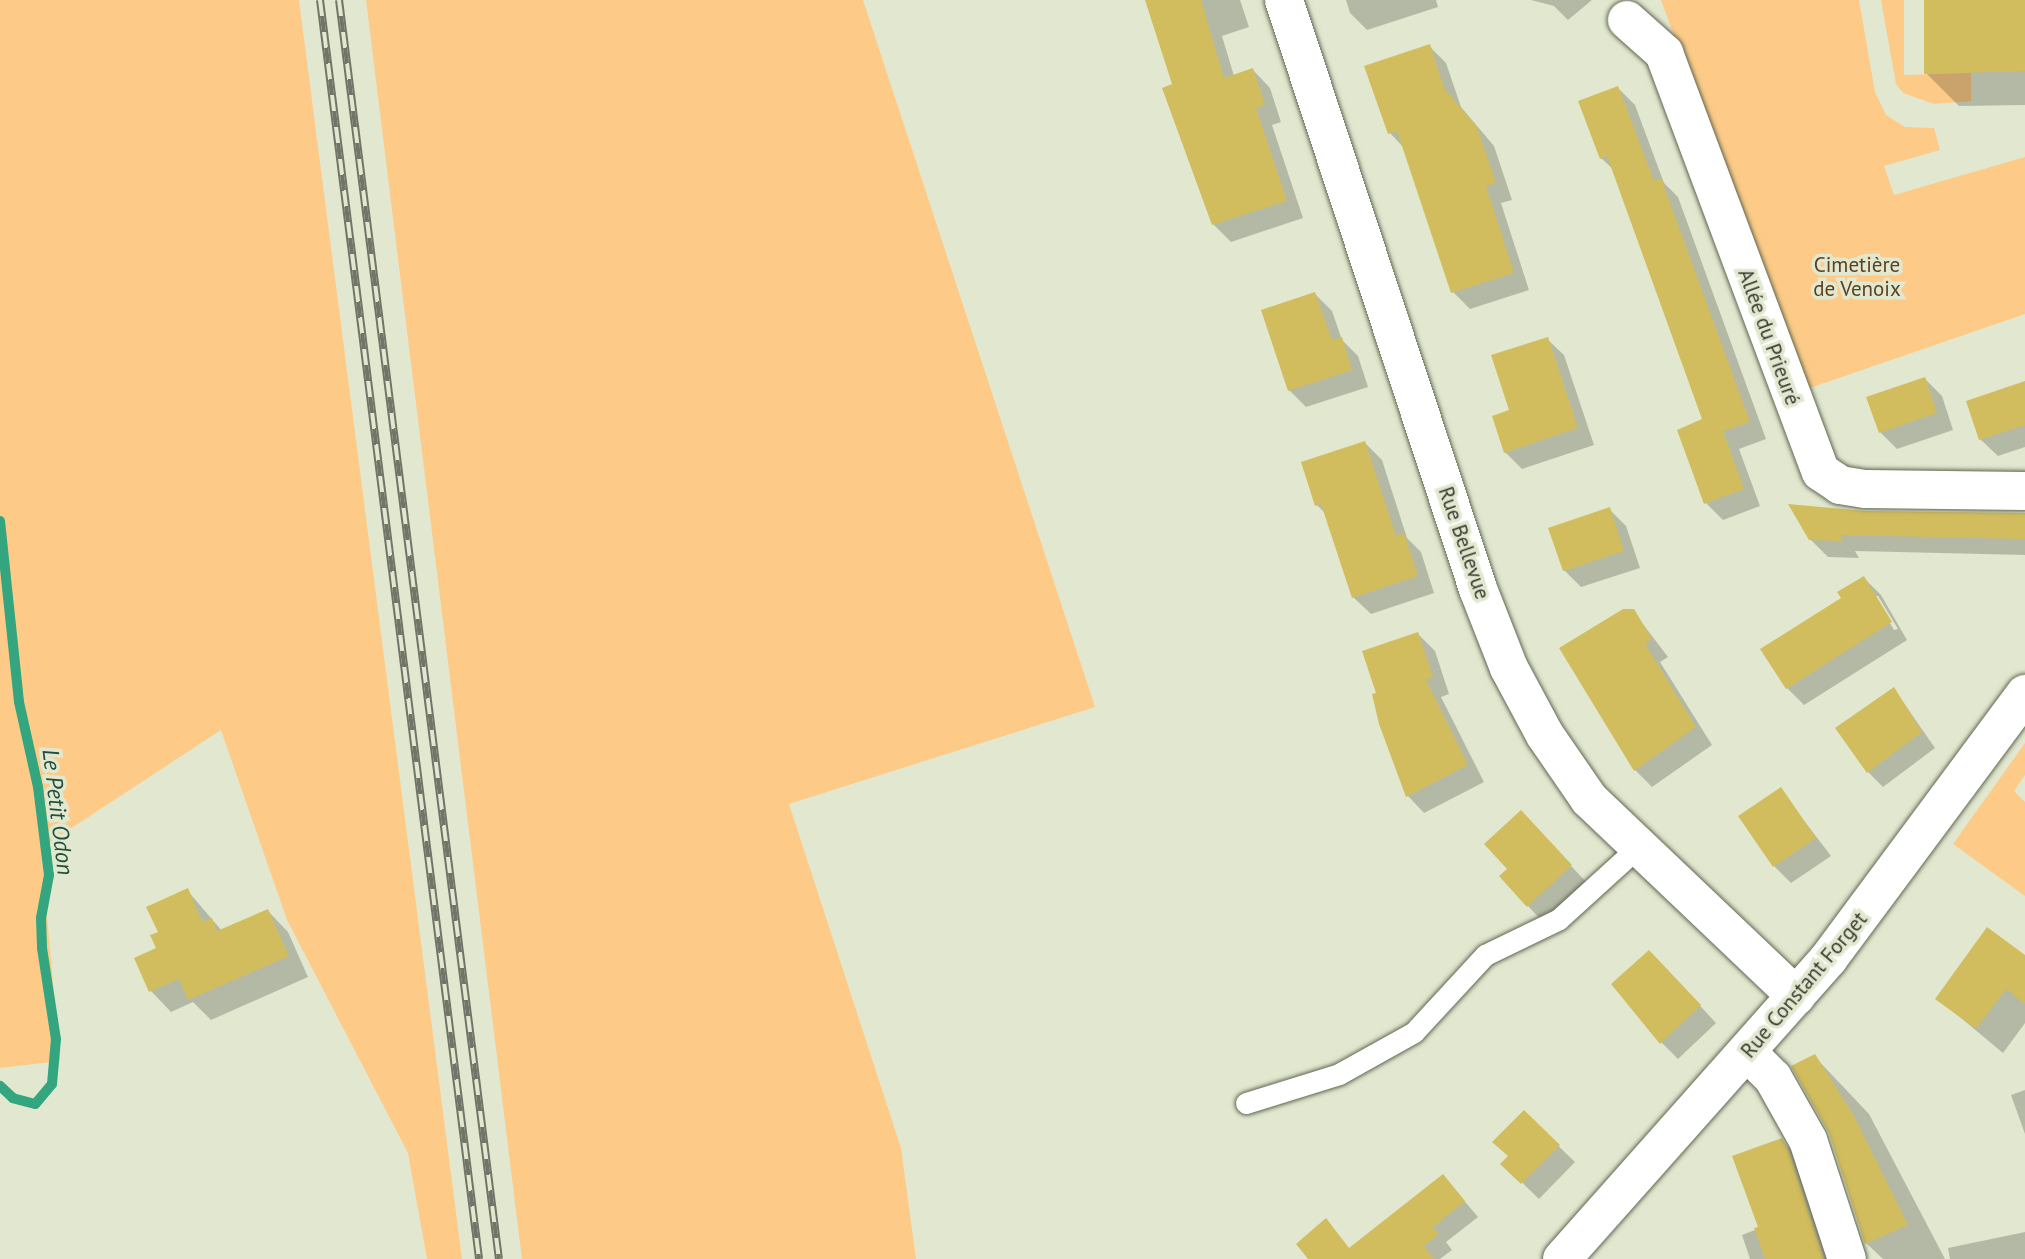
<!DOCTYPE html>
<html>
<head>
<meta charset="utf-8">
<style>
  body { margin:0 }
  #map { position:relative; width:2025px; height:1259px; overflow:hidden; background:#e1e8cf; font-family:"PT Sans",sans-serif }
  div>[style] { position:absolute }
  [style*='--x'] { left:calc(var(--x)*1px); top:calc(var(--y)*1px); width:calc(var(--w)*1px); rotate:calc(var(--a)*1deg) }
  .green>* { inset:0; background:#fdcb87 }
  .shadow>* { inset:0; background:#0003 }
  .stream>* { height:10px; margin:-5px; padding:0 5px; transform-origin:5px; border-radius:5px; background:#33a67f }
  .building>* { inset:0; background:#d1bd5e }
  .roads { filter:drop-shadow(0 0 2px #616752) drop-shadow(0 0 2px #616752) }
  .lane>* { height:21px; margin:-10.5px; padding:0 10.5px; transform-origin:10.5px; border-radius:10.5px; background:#fff }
  .street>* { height:38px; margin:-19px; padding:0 19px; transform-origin:19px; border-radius:19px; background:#fff }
  .rail>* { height:8px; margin-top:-4px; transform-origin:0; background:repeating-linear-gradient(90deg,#e1e8cf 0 16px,#717466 0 32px); box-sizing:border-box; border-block:2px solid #717466 }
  span { translate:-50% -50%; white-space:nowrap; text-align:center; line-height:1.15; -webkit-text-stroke:7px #e1e8cf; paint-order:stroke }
  .park-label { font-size:21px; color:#5a4220 }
  .street-label { font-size:21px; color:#383a31 }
  .water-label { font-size:23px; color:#1f4e3c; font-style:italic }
</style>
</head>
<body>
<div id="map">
  <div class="green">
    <div style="clip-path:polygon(0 0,299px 0,462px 1259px,427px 1259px,408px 1153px,287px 920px,221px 730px,41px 848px,60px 1061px,0 1068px)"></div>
    <div style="clip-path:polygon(366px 0,863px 0,1095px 707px,789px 804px,901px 1148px,916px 1259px,522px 1259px)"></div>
    <div style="clip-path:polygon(1661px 0,1859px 0,1875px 92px,1886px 115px,1905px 127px,1934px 128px,1940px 150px,1884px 166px,1894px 195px,2025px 157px,2025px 314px,1804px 390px)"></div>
    <div style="clip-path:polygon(1881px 0,1904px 0,1904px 75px,1971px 73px,1971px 101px,1934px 104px,1903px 93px,1896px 84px)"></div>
    <div style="clip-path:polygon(2025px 743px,2025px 775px,2014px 791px,2025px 802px,2025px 896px,1953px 844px)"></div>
  </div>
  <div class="shadow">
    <div style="clip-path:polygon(1147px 0,1240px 0,1249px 27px,1222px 36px,1234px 76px,1253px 70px,1270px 88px,1281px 122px,1272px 125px,1303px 218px,1231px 242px,1214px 225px,1164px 89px,1174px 85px)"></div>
    <div style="clip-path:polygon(1346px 0,1436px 0,1438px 7px,1367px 30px,1350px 13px)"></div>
    <div style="clip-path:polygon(1531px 0,1592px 0,1568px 20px,1554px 6px)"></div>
    <div style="clip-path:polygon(1925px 0,2025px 0,2025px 105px,1959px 106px,1926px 73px)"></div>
    <div style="clip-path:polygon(1429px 46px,1446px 63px,1461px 107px,1494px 146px,1512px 200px,1501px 203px,1529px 290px,1470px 309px,1453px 292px,1405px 149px,1390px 133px)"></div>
    <div style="clip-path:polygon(1618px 88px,1635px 105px,1664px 183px,1678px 197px,1766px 439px,1739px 449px,1760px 506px,1723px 520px,1706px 503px,1705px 420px,1615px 171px,1601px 158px)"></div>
    <div style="clip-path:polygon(1315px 294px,1332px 311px,1342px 340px,1358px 356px,1368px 387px,1306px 407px,1289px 390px)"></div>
    <div style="clip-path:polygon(1547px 339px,1564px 355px,1594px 445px,1522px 469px,1505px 452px,1511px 412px)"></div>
    <div style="clip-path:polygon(1925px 379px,1942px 396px,1953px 430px,1897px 449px,1880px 432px)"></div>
    <div style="clip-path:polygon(2025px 383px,2025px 447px,1998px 456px,1980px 439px)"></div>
    <div style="clip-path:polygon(1365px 443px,1382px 460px,1407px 538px,1421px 552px,1434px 593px,1371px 614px,1353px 597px,1327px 515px,1317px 505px)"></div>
    <div style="clip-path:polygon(1609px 509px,1626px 526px,1640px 568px,1581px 587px,1564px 570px)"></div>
    <div style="clip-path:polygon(1865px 513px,2025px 514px,2025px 555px,1855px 551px,1859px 558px,1828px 557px,1810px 539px)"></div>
    <div style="clip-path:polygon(evenodd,1864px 578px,1881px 595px,1907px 640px,1804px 705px,1787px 688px,1843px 598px,1864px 578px,1874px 596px,1878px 596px,1898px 629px,1894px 630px,1874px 596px)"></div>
    <div style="clip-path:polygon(1633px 611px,1668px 657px,1660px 662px,1712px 745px,1652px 787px,1635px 770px)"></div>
    <div style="clip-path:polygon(1418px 634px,1435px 651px,1449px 694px,1441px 697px,1484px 782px,1424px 813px,1408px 796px)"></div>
    <div style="clip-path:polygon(1894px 689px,1935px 748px,1883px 787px,1868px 772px)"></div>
    <div style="clip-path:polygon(1780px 789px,1831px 856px,1791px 883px,1774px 866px)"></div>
    <div style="clip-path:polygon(1537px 829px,1587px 883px,1544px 923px,1528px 906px,1509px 869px)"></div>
    <div style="clip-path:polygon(187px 890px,222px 931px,268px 911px,288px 932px,308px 977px,211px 1020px,193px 1002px,171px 1012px,151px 991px,160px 933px)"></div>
    <div style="clip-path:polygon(2025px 957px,2025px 1023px,2003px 1053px,1937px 998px)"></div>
    <div style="clip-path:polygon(1666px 969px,1716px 1023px,1678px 1059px,1661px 1042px)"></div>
    <div style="clip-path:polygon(1814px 1056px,1869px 1114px,1945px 1259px,1883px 1259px,1866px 1243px)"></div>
    <div style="clip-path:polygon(2025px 1090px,2025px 1134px,2011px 1095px)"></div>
    <div style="clip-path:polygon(1524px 1113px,1575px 1162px,1539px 1199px,1503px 1164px,1510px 1157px)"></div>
    <div style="clip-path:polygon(1781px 1140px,1798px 1157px,1834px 1259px,1750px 1259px,1742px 1235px,1760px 1228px)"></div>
    <div style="clip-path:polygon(1443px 1176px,1478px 1217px,1446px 1242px,1452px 1250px,1440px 1259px,1374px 1259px)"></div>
    <div style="clip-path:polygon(2025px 1232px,2025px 1259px,1950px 1259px,1948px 1248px)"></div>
  </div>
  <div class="stream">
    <div style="--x:0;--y:521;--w:182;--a:84"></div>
    <div style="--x:19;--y:702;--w:87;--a:77.4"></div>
    <div style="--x:38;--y:787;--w:89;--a:82.9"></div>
    <div style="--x:49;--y:875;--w:44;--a:100.5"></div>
    <div style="--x:41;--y:918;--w:30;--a:88"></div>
    <div style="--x:42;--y:948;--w:92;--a:81.3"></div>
    <div style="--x:56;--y:1039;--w:45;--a:95.1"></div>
    <div style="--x:52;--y:1084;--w:26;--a:130"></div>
    <div style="--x:35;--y:1104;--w:23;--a:-165"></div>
    <div style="--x:13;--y:1098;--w:18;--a:-137"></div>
  </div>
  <div class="building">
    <div style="clip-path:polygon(1145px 0,1201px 0,1224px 78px,1253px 68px,1265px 105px,1256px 108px,1287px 201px,1212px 225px,1162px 88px,1172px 84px)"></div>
    <div style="clip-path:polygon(1924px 0,2025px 0,2025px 71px,1924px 74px)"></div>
    <div style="clip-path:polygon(1430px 44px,1444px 88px,1477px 127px,1496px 183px,1486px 186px,1514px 273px,1451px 293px,1397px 131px,1388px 134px,1364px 66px)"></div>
    <div style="clip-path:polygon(1618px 86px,1654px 181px,1661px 178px,1750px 422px,1723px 431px,1744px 489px,1704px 504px,1677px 430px,1702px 419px,1607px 156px,1600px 159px,1578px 101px)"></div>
    <div style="clip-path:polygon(1315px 292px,1332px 340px,1342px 337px,1352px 370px,1288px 391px,1261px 310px)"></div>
    <div style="clip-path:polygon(1548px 337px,1578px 428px,1504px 453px,1492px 416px,1509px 410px,1491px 355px)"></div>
    <div style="clip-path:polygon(1925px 377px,1937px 413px,1879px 433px,1866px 397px)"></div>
    <div style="clip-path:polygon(2025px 381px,2025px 425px,1979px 440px,1966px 401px)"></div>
    <div style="clip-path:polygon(1365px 441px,1396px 536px,1404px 533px,1418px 576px,1352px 598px,1321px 504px,1315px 506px,1301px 462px)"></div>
    <div style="clip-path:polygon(1788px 504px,1865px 511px,2025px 513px,2025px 539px,1840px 535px,1843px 541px,1809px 540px)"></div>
    <div style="clip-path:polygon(1610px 507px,1624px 551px,1563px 571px,1548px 528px)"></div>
    <div style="clip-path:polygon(1864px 576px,1892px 622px,1786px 689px,1760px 649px,1841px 598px,1837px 592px)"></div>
    <div style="clip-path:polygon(1623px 609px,1634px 609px,1652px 639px,1645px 644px,1696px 727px,1634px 771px,1559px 648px)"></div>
    <div style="clip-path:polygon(1418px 632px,1433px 677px,1426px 680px,1468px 765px,1406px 797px,1379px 724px,1372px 694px,1376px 693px,1362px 651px)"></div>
    <div style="clip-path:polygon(1894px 687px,1922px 732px,1867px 773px,1835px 728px)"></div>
    <div style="clip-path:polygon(1781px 787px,1816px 838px,1773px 867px,1738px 816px)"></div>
    <div style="clip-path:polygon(1521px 810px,1572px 865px,1527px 907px,1499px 876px,1507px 869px,1484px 844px)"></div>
    <div style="clip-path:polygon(188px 888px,202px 922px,212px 918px,217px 931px,268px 909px,289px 956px,188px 1000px,179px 979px,149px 992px,134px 958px,156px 948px,150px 935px,158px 932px,146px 907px)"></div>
    <div style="clip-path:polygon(1987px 927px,2025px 955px,2025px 1004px,2006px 989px,1976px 1029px,1935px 999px)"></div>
    <div style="clip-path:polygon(1649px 950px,1701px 1005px,1660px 1044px,1611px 984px)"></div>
    <div style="clip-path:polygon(1815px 1054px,1854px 1116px,1908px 1225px,1865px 1244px,1829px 1133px,1791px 1066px)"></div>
    <div style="clip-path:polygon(1524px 1110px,1560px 1145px,1521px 1184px,1500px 1164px,1508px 1156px,1492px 1142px)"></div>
    <div style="clip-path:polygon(1782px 1138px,1788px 1149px,1824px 1259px,1765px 1259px,1754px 1228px,1758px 1227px,1732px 1156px)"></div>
    <div style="clip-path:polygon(1443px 1174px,1465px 1201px,1433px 1227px,1439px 1234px,1424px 1246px,1434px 1259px,1308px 1259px,1296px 1244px,1326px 1218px,1349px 1248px)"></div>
  </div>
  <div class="roads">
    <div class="lane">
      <div style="--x:1246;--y:1103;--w:97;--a:-17.3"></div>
      <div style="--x:1339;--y:1074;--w:86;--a:-29.2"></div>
      <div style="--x:1414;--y:1032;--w:105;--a:-47.3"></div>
      <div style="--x:1485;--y:955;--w:82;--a:-25.9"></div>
      <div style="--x:1559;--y:919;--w:105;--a:-42.3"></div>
    </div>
    <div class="street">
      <div style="--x:1284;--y:0;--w:620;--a:71.77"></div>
      <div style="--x:1478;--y:589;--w:85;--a:68.6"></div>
      <div style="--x:1509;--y:668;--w:76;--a:61.8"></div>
      <div style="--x:1545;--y:735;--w:78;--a:55.5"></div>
      <div style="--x:1589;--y:799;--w:286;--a:43.6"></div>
      <div style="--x:1627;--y:20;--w:50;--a:41.7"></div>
      <div style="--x:1664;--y:53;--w:447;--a:69.5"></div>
      <div style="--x:1821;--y:472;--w:23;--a:34"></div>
      <div style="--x:1840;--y:485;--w:25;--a:9"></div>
      <div style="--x:1865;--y:489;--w:160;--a:0.7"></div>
      <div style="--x:1747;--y:1052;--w:37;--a:45"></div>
      <div style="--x:1773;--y:1078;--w:71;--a:60.6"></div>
      <div style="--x:1808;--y:1140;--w:125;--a:71.9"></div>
      <div style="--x:1562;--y:1259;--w:402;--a:-48.4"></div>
      <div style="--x:1829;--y:958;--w:329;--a:-53.4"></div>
    </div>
  </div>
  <div class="rail">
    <div style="--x:320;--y:0;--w:1269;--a:82.8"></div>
    <div style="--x:339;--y:0;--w:1269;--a:82.76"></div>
  </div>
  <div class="park-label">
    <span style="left:1857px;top:277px">Cimetière<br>de Venoix</span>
  </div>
  <div class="street-label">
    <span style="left:1769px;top:337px;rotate:70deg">Allée du Prieuré</span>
    <span style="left:1464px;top:543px;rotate:71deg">Rue Bellevue</span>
    <span style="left:1804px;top:985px;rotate:-50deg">Rue Constant Forget</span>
  </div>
  <div class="water-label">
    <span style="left:58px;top:812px;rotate:83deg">Le Petit Odon</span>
  </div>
</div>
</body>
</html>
